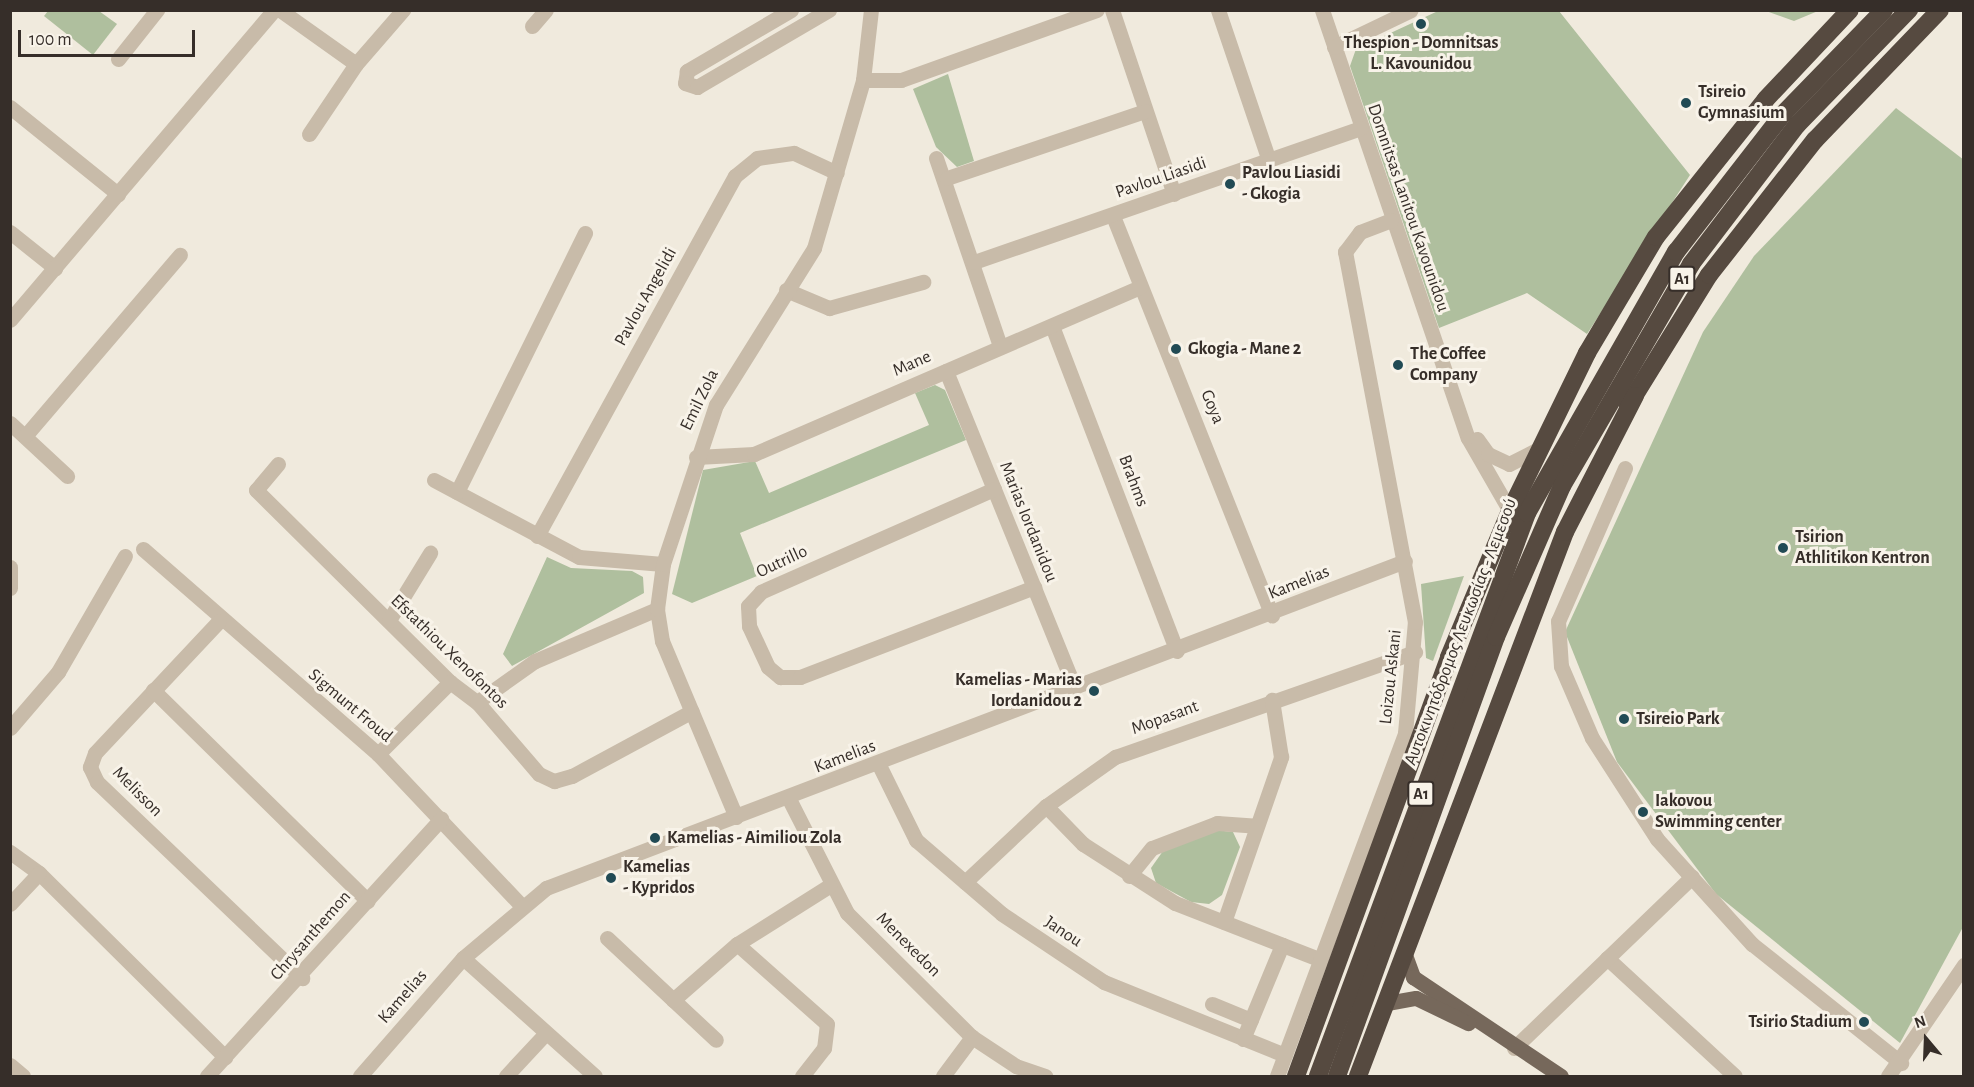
<!DOCTYPE html>
<html>
<head>
<meta charset="utf-8">
<style>
  body { margin:0 }
  #map { position:relative; width:1974px; height:1087px; overflow:hidden; background:#f0eadd; font-family:"Alegreya Sans",sans-serif }
  div>[style] { position:absolute }
  [style*='--x'] { left:calc(var(--x)*1px); top:calc(var(--y)*1px); width:calc(var(--w)*1px); rotate:calc(var(--a)*1deg) }
  .green>* { inset:0; background:#afbf9e }
  .minor>* { height:15px; margin:-7.5px; padding:0 7.5px; transform-origin:7.5px; border-radius:7.5px; background:#c8bba9 }
  .major>* { height:15px; margin:-7.5px; padding:0 7.5px; transform-origin:7.5px; border-radius:7.5px; background:#76685b }
  .highway>* { height:18px; margin:-9px; padding:0 9px; transform-origin:9px; border-radius:9px; background:#564a40 }
  .dots>* { width:16px; height:16px; translate:-50% -50%; box-sizing:border-box; border:3px solid #f8f3e9; border-radius:50% }
  span { translate:-50% -50%; white-space:nowrap; text-align:center; line-height:1.15; -webkit-text-stroke:6px #f8f3e9; paint-order:stroke }
  .shield-label span { padding:2px 4px; background:#f8f3e9; border:2px solid; border-radius:4px; -webkit-text-stroke-width:0 }
  .shield-label { font-size:16px; color:#362e29; font-weight:700 }
  .poi-label { font-size:18px; color:#362e29; font-weight:700 }
  .left { translate:0 -50%; text-align:left }
  .right { translate:-100% -50%; text-align:right }
  .street-label { font-size:18px; color:#362e29 }
  .frame { position:absolute; inset:0; border:12px solid #362e29; pointer-events:none }
  .north { position:absolute; left:1896px; top:1009px; width:60px; height:60px; -webkit-text-stroke:4px #f8f3e9; paint-order:stroke; rotate:341deg; font-size:16px; font-weight:700; line-height:24px; text-align:center; color:#362e29 }
  .north::after { content:''; display:block; margin:auto; width:21px; height:27px; background:#362e29; clip-path:polygon(50% 0,100% 100%,50% 72%,0 100%) }
  .scale { position:absolute; left:18px; top:30px; width:177px; height:27px; box-sizing:border-box; border:3px solid #362e29; border-top:0; padding-left:8px; font-size:18px; line-height:21px; white-space:nowrap; color:#362e29; -webkit-text-stroke:4px #f8f3e9; paint-order:stroke }
</style>
</head>
<body>
<div id="map">
  <div class="green">
    <div style="clip-path:polygon(48px 11px,99px 11px,117px 24px,93px 55px,44px 16px)"></div>
    <div style="clip-path:polygon(1438px 11px,1559px 11px,1690px 175px,1587px 334px,1527px 293px,1439px 328px,1350px 66px,1356px 49px)"></div>
    <div style="clip-path:polygon(1766px 11px,1818px 11px,1794px 21px)"></div>
    <div style="clip-path:polygon(948px 74px,974px 161px,957px 167px,936px 147px,913px 89px)"></div>
    <div style="clip-path:polygon(1896px 108px,1964px 160px,1963px 927px,1900px 1043px,1716px 894px,1617px 762px,1565px 632px,1703px 332px,1754px 256px)"></div>
    <div style="clip-path:polygon(935px 385px,945px 390px,966px 440px,740px 533px,757px 576px,692px 603px,672px 594px,703px 470px,755px 461px,769px 493px,929px 425px,915px 393px)"></div>
    <div style="clip-path:polygon(547px 557px,571px 568px,632px 571px,643px 577px,644px 593px,512px 666px,503px 654px)"></div>
    <div style="clip-path:polygon(1464px 576px,1433px 661px,1426px 658px,1421px 584px)"></div>
    <div style="clip-path:polygon(1215px 830px,1233px 832px,1240px 847px,1222px 895px,1209px 904px,1191px 902px,1156px 883px,1151px 868px,1163px 851px)"></div>
  </div>
  <div class="minor">
    <div style="--x:280;--y:10;--w:93;--a:35.4"></div>
    <div style="--x:791;--y:10;--w:121;--a:149.6"></div>
    <div style="--x:687;--y:71;--w:12;--a:99"></div>
    <div style="--x:685;--y:83;--w:13;--a:18"></div>
    <div style="--x:697;--y:87;--w:153;--a:-30.3"></div>
    <div style="--x:1112;--y:10;--w:194;--a:71.4"></div>
    <div style="--x:1218;--y:10;--w:159;--a:71.3"></div>
    <div style="--x:1322;--y:10;--w:452;--a:71.2"></div>
    <div style="--x:1468;--y:438;--w:84;--a:60.1"></div>
    <div style="--x:532;--y:26;--w:21;--a:-49"></div>
    <div style="--x:1334;--y:47;--w:85;--a:-25.7"></div>
    <div style="--x:118;--y:59;--w:63;--a:-51.5"></div>
    <div style="--x:863;--y:80;--w:38;--a:0"></div>
    <div style="--x:901;--y:80;--w:208;--a:-19.7"></div>
    <div style="--x:10;--y:107;--w:139;--a:38.9"></div>
    <div style="--x:309;--y:134;--w:84;--a:-56.1"></div>
    <div style="--x:356;--y:64;--w:72;--a:-49"></div>
    <div style="--x:936;--y:158;--w:199;--a:71.2"></div>
    <div style="--x:947;--y:178;--w:209;--a:-18.7"></div>
    <div style="--x:1113;--y:216;--w:430;--a:68.3"></div>
    <div style="--x:10;--y:232;--w:58;--a:38.7"></div>
    <div style="--x:974;--y:262;--w:409;--a:-19.1"></div>
    <div style="--x:786;--y:290;--w:47;--a:22.7"></div>
    <div style="--x:829;--y:308;--w:98;--a:-15.5"></div>
    <div style="--x:10;--y:320;--w:407;--a:-49.6"></div>
    <div style="--x:1052;--y:326;--w:348;--a:69"></div>
    <div style="--x:946;--y:371;--w:342;--a:67.9"></div>
    <div style="--x:10;--y:423;--w:78;--a:42.9"></div>
    <div style="--x:26;--y:435;--w:237;--a:-49.5"></div>
    <div style="--x:1477;--y:439;--w:19;--a:54"></div>
    <div style="--x:1488;--y:454;--w:23;--a:25"></div>
    <div style="--x:1509;--y:464;--w:33;--a:-27"></div>
    <div style="--x:696;--y:457;--w:58;--a:-3"></div>
    <div style="--x:754;--y:454;--w:421;--a:-23.4"></div>
    <div style="--x:278;--y:464;--w:34;--a:130"></div>
    <div style="--x:256;--y:490;--w:273;--a:44.7"></div>
    <div style="--x:450;--y:682;--w:34;--a:37"></div>
    <div style="--x:477;--y:702;--w:95;--a:49.3"></div>
    <div style="--x:539;--y:774;--w:17;--a:25"></div>
    <div style="--x:554;--y:781;--w:19;--a:-16"></div>
    <div style="--x:572;--y:776;--w:136;--a:-28.4"></div>
    <div style="--x:1625;--y:468;--w:167;--a:113.6"></div>
    <div style="--x:1558;--y:621;--w:45;--a:86.2"></div>
    <div style="--x:1561;--y:666;--w:78;--a:66.7"></div>
    <div style="--x:1592;--y:738;--w:120;--a:57.2"></div>
    <div style="--x:1657;--y:839;--w:142;--a:47.9"></div>
    <div style="--x:1752;--y:944;--w:191;--a:38.6"></div>
    <div style="--x:434;--y:480;--w:164;--a:28"></div>
    <div style="--x:579;--y:557;--w:84;--a:4.8"></div>
    <div style="--x:994;--y:489;--w:255;--a:156.2"></div>
    <div style="--x:761;--y:592;--w:19;--a:133"></div>
    <div style="--x:748;--y:606;--w:20;--a:87"></div>
    <div style="--x:749;--y:626;--w:45;--a:65.1"></div>
    <div style="--x:768;--y:667;--w:16;--a:40"></div>
    <div style="--x:780;--y:677;--w:20;--a:0"></div>
    <div style="--x:800;--y:677;--w:251;--a:-21"></div>
    <div style="--x:457;--y:492;--w:289;--a:-63.7"></div>
    <div style="--x:537;--y:536;--w:411;--a:-61.2"></div>
    <div style="--x:735;--y:176;--w:28;--a:-39"></div>
    <div style="--x:757;--y:158;--w:37;--a:-8"></div>
    <div style="--x:794;--y:153;--w:47;--a:24.9"></div>
    <div style="--x:143;--y:549;--w:312;--a:41.1"></div>
    <div style="--x:378;--y:754;--w:207;--a:46.6"></div>
    <div style="--x:10;--y:567;--w:21;--a:90"></div>
    <div style="--x:389;--y:620;--w:79;--a:-58.5"></div>
    <div style="--x:219;--y:621;--w:181;--a:133.2"></div>
    <div style="--x:95;--y:753;--w:15;--a:110"></div>
    <div style="--x:90;--y:767;--w:17;--a:65"></div>
    <div style="--x:97;--y:782;--w:284;--a:43.7"></div>
    <div style="--x:153;--y:690;--w:301;--a:44.5"></div>
    <div style="--x:477;--y:702;--w:71;--a:-35.3"></div>
    <div style="--x:535;--y:661;--w:133;--a:-23.1"></div>
    <div style="--x:10;--y:728;--w:74;--a:-49.4"></div>
    <div style="--x:58;--y:672;--w:134;--a:-60"></div>
    <div style="--x:378;--y:754;--w:102;--a:-45"></div>
    <div style="--x:879;--y:765;--w:84;--a:63.7"></div>
    <div style="--x:916;--y:840;--w:113;--a:40.7"></div>
    <div style="--x:1002;--y:914;--w:123;--a:33.7"></div>
    <div style="--x:1104;--y:982;--w:195;--a:22"></div>
    <div style="--x:789;--y:799;--w:128;--a:63"></div>
    <div style="--x:847;--y:913;--w:176;--a:44.8"></div>
    <div style="--x:972;--y:1037;--w:53;--a:33.4"></div>
    <div style="--x:1016;--y:1066;--w:31;--a:19"></div>
    <div style="--x:1046;--y:806;--w:53;--a:45.8"></div>
    <div style="--x:1083;--y:844;--w:109;--a:32.7"></div>
    <div style="--x:1175;--y:903;--w:157;--a:21.3"></div>
    <div style="--x:736;--y:817;--w:191;--a:-112.8"></div>
    <div style="--x:662;--y:641;--w:32;--a:-99"></div>
    <div style="--x:657;--y:609;--w:45;--a:-82.4"></div>
    <div style="--x:663;--y:564;--w:168;--a:-71.6"></div>
    <div style="--x:716;--y:405;--w:185;--a:-58"></div>
    <div style="--x:814;--y:248;--w:175;--a:-73.7"></div>
    <div style="--x:863;--y:80;--w:70;--a:-83.5"></div>
    <div style="--x:10;--y:852;--w:36;--a:36"></div>
    <div style="--x:39;--y:873;--w:262;--a:44.7"></div>
    <div style="--x:1129;--y:876;--w:36;--a:-51"></div>
    <div style="--x:1152;--y:848;--w:70;--a:-21"></div>
    <div style="--x:1217;--y:823;--w:39;--a:4"></div>
    <div style="--x:965;--y:882;--w:111;--a:-43.2"></div>
    <div style="--x:1046;--y:806;--w:85;--a:-35.4"></div>
    <div style="--x:1115;--y:757;--w:318;--a:-19.3"></div>
    <div style="--x:10;--y:904;--w:42;--a:-46.9"></div>
    <div style="--x:1224;--y:922;--w:175;--a:-70.9"></div>
    <div style="--x:1281;--y:757;--w:58;--a:-99"></div>
    <div style="--x:607;--y:938;--w:149;--a:43.1"></div>
    <div style="--x:737;--y:944;--w:120;--a:41.6"></div>
    <div style="--x:827;--y:1024;--w:24;--a:97"></div>
    <div style="--x:824;--y:1048;--w:36;--a:128"></div>
    <div style="--x:463;--y:958;--w:177;--a:41.8"></div>
    <div style="--x:1607;--y:958;--w:174;--a:42.7"></div>
    <div style="--x:673;--y:1000;--w:85;--a:-41.2"></div>
    <div style="--x:737;--y:944;--w:109;--a:-32.2"></div>
    <div style="--x:1212;--y:1004;--w:42;--a:22.3"></div>
    <div style="--x:1243;--y:1039;--w:102;--a:-67.5"></div>
    <div style="--x:1514;--y:1048;--w:247;--a:-43.9"></div>
    <div style="--x:10;--y:1065;--w:17;--a:40"></div>
    <div style="--x:207;--y:1076;--w:348;--a:-47.7"></div>
    <div style="--x:360;--y:1076;--w:157;--a:-48.9"></div>
    <div style="--x:463;--y:958;--w:109;--a:-40.1"></div>
    <div style="--x:546;--y:888;--w:919;--a:-20.84"></div>
    <div style="--x:506;--y:1076;--w:57;--a:-47.1"></div>
    <div style="--x:943;--y:1076;--w:49;--a:-53.4"></div>
    <div style="--x:1277;--y:1076;--w:366;--a:-69.5"></div>
    <div style="--x:1405;--y:733;--w:111;--a:-84.9"></div>
    <div style="--x:1415;--y:622;--w:377;--a:-100.7"></div>
    <div style="--x:1345;--y:252;--w:25;--a:-53"></div>
    <div style="--x:1360;--y:232;--w:33;--a:-21"></div>
    <div style="--x:1888;--y:1076;--w:135;--a:-55.6"></div>
  </div>
  <div class="major">
    <div style="--x:1404;--y:952;--w:27;--a:70"></div>
    <div style="--x:1413;--y:977;--w:178;--a:33.8"></div>
    <div style="--x:1387;--y:1003;--w:29;--a:-10"></div>
    <div style="--x:1416;--y:998;--w:58;--a:25.7"></div>
  </div>
  <div class="highway">
    <div style="--x:1628;--y:406;--w:154;--a:-58.3"></div>
    <div style="--x:1709;--y:275;--w:172;--a:-51.9"></div>
    <div style="--x:1815;--y:140;--w:180;--a:-46.1"></div>
    <div style="--x:1296;--y:1076;--w:446;--a:-69.9"></div>
    <div style="--x:1449;--y:657;--w:158;--a:-67.3"></div>
    <div style="--x:1510;--y:511;--w:176;--a:-64"></div>
    <div style="--x:1587;--y:353;--w:135;--a:-59.3"></div>
    <div style="--x:1656;--y:237;--w:176;--a:-51.4"></div>
    <div style="--x:1766;--y:99;--w:122;--a:-46.7"></div>
    <div style="--x:1318;--y:1076;--w:601;--a:-69.63"></div>
    <div style="--x:1527;--y:513;--w:301;--a:-60.3"></div>
    <div style="--x:1676;--y:252;--w:175;--a:-52.2"></div>
    <div style="--x:1783;--y:114;--w:145;--a:-45.8"></div>
    <div style="--x:1337;--y:1076;--w:467;--a:-70.1"></div>
    <div style="--x:1496;--y:637;--w:165;--a:-66.4"></div>
    <div style="--x:1562;--y:486;--w:257;--a:-59.8"></div>
    <div style="--x:1691;--y:264;--w:175;--a:-52.7"></div>
    <div style="--x:1797;--y:125;--w:161;--a:-45.8"></div>
    <div style="--x:1358;--y:1076;--w:582;--a:-69.17"></div>
    <div style="--x:1565;--y:532;--w:153;--a:-62.8"></div>
  </div>
  <div class="dots">
    <div style="left:1421px;top:24px;background:#214a54"></div>
    <div style="left:1686px;top:103px;background:#214a54"></div>
    <div style="left:1230px;top:184px;background:#214a54"></div>
    <div style="left:1176px;top:349px;background:#214a54"></div>
    <div style="left:1398px;top:365px;background:#214a54"></div>
    <div style="left:1783px;top:548px;background:#214a54"></div>
    <div style="left:1094px;top:691px;background:#214a54"></div>
    <div style="left:1624px;top:719px;background:#214a54"></div>
    <div style="left:1643px;top:812px;background:#214a54"></div>
    <div style="left:655px;top:838px;background:#214a54"></div>
    <div style="left:611px;top:878px;background:#214a54"></div>
    <div style="left:1864px;top:1022px;background:#214a54"></div>
  </div>
  <div class="shield-label">
    <span style="left:1682px;top:279px">A1</span>
    <span style="left:1421px;top:794px">A1</span>
  </div>
  <div class="poi-label">
    <span style="left:1421px;top:54px">Thespion - Domnitsas<br>L. Kavounidou</span>
    <span class="left" style="left:1698px;top:103px">Tsireio<br>Gymnasium</span>
    <span class="left" style="left:1242px;top:184px">Pavlou Liasidi<br>- Gkogia</span>
    <span class="left" style="left:1188px;top:349px">Gkogia - Mane 2</span>
    <span class="left" style="left:1410px;top:365px">The Coffee<br>Company</span>
    <span class="left" style="left:1795px;top:548px">Tsirion<br>Athlitikon Kentron</span>
    <span class="right" style="left:1082px;top:691px">Kamelias - Marias<br>Iordanidou 2</span>
    <span class="left" style="left:1636px;top:719px">Tsireio Park</span>
    <span class="left" style="left:1655px;top:812px">Iakovou<br>Swimming center</span>
    <span class="left" style="left:667px;top:838px">Kamelias - Aimiliou Zola</span>
    <span class="left" style="left:623px;top:878px">Kamelias<br>- Kypridos</span>
    <span class="right" style="left:1852px;top:1022px">Tsirio Stadium</span>
  </div>
  <div class="street-label">
    <span style="left:1161px;top:178px;rotate:-19deg">Pavlou Liasidi</span>
    <span style="left:1408px;top:208px;rotate:71deg">Domnitsas Lanitou Kavounidou</span>
    <span style="left:646px;top:297px;rotate:-61deg">Pavlou Angelidi</span>
    <span style="left:912px;top:364px;rotate:-24deg">Mane</span>
    <span style="left:700px;top:400px;rotate:-64deg">Emil Zola</span>
    <span style="left:1212px;top:407px;rotate:67deg">Goya</span>
    <span style="left:1133px;top:481px;rotate:69deg">Brahms</span>
    <span style="left:1028px;top:522px;rotate:68deg">Marias Iordanidou</span>
    <span style="left:782px;top:562px;rotate:-25deg">Outrillo</span>
    <span style="left:1299px;top:583px;rotate:-22deg">Kamelias</span>
    <span style="left:1461px;top:632px;rotate:-69deg">Αυτοκινητόδρομος Λευκωσίας - Λεμεσού</span>
    <span style="left:449px;top:652px;rotate:44deg">Efstathiou Xenofontos</span>
    <span style="left:1391px;top:677px;rotate:-84deg">Loizou Askani</span>
    <span style="left:350px;top:706px;rotate:40deg">Sigmunt Froud</span>
    <span style="left:1165px;top:718px;rotate:-20deg">Mopasant</span>
    <span style="left:845px;top:757px;rotate:-21deg">Kamelias</span>
    <span style="left:137px;top:792px;rotate:45deg">Melisson</span>
    <span style="left:1063px;top:932px;rotate:34deg">Janou</span>
    <span style="left:311px;top:936px;rotate:-49deg">Chrysanthemon</span>
    <span style="left:908px;top:945px;rotate:45deg">Menexedon</span>
    <span style="left:403px;top:997px;rotate:-49deg">Kamelias</span>
  </div>
  <div class="frame"></div>
  <div class="north">N</div>
  <div class="scale">100 m</div>
</div>
</body>
</html>
